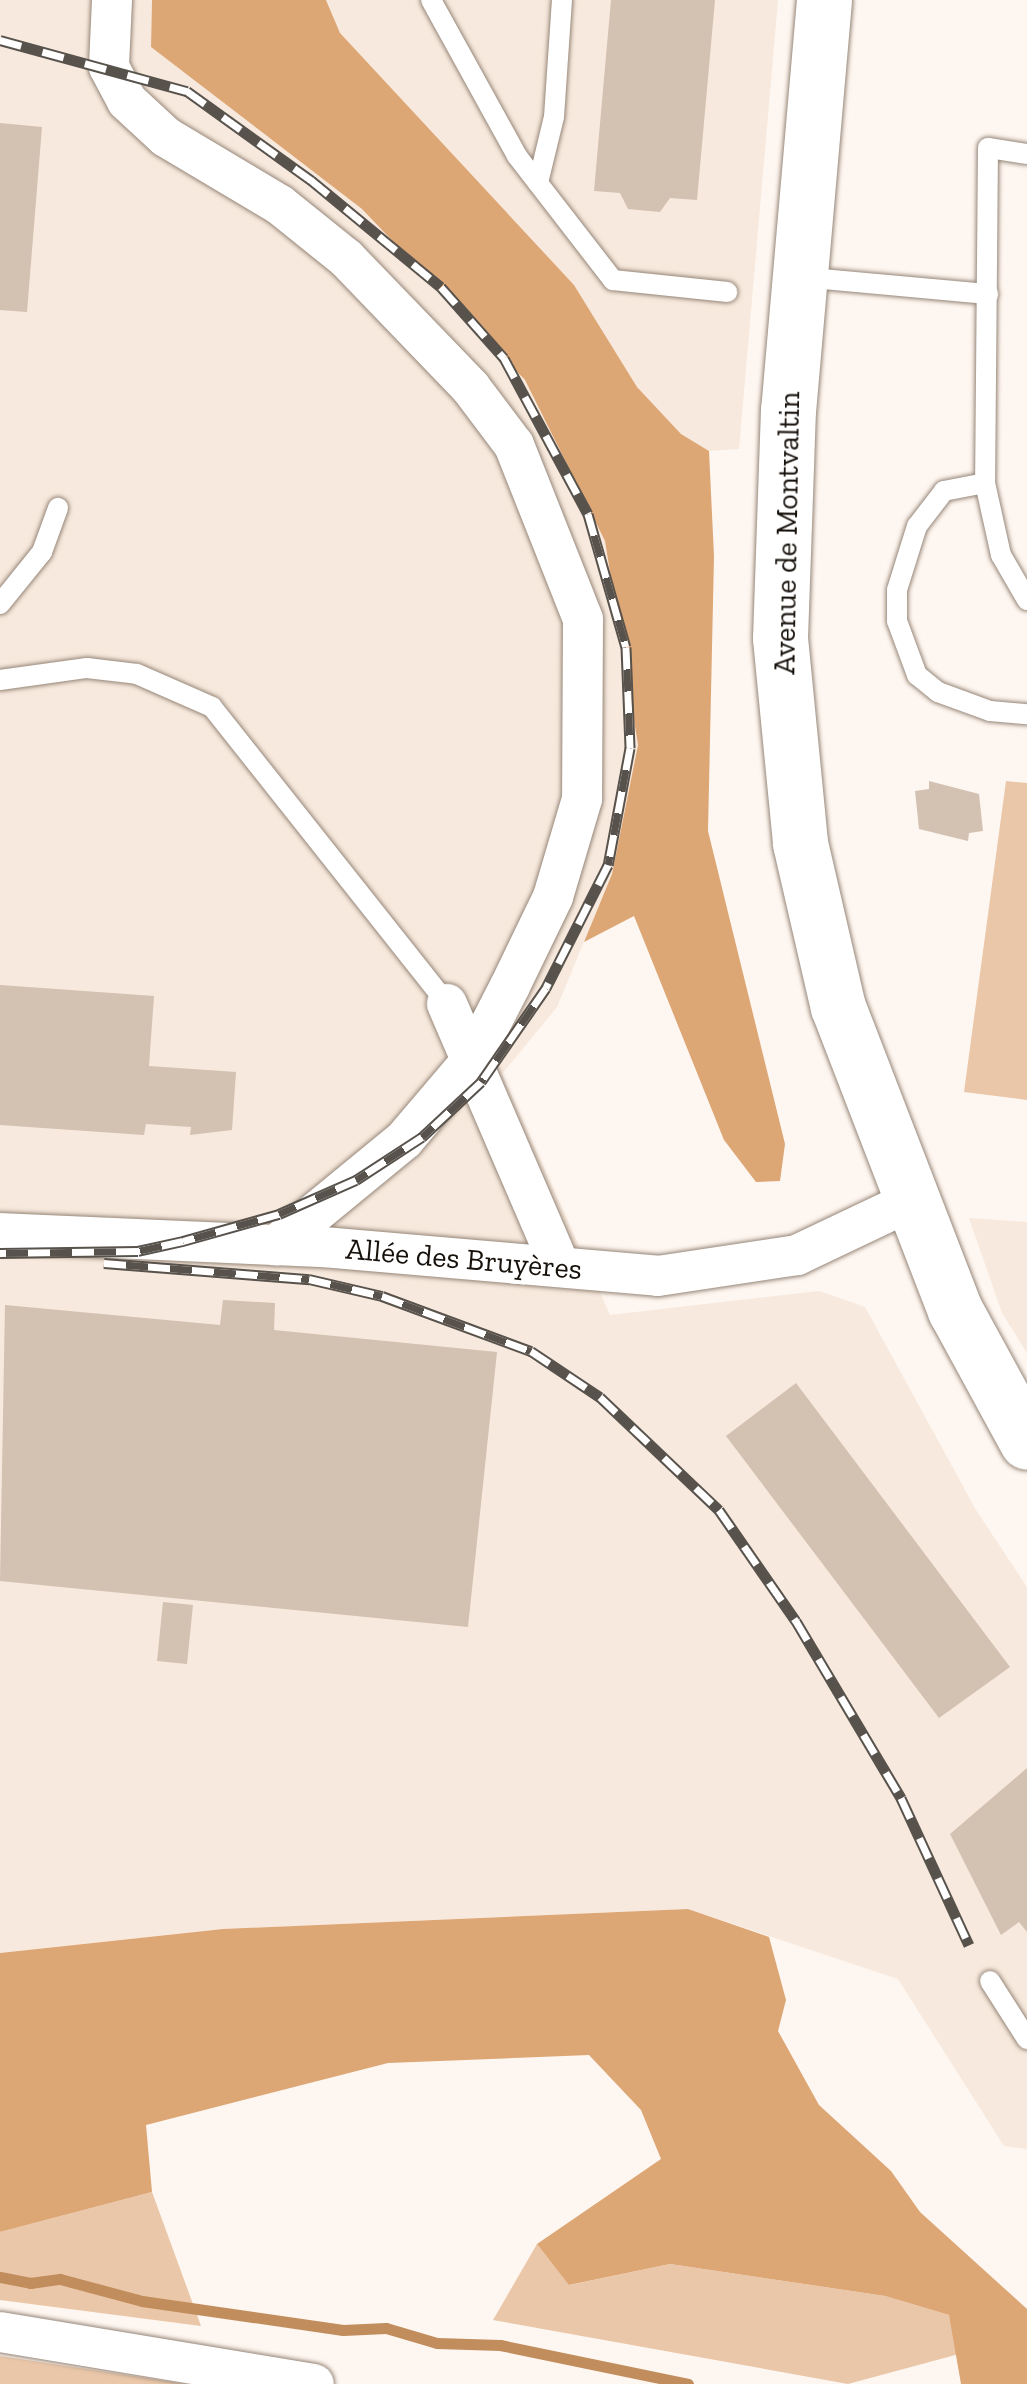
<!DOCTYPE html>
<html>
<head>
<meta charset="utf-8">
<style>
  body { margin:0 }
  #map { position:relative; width:1027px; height:2384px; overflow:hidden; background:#fef6f0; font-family:"Zilla Slab",serif }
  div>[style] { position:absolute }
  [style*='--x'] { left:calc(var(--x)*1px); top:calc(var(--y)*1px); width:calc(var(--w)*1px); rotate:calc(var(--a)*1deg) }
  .built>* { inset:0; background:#f7e9dd }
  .green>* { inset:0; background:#eac7a9 }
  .forest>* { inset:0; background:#dda675 }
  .stream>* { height:11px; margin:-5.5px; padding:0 5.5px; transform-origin:5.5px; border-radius:5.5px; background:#c28d5c }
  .building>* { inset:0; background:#d3c1b2 }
  .roads { filter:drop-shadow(0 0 2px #968678) drop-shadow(0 0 2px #968678) }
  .lane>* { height:20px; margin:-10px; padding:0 10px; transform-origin:10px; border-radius:10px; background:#fff }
  .street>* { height:40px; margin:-20px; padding:0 20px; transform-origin:20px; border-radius:20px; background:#fff }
  .secondary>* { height:55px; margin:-27.5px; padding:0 27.5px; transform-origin:27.5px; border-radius:27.5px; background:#fff }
  .rail>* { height:11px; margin-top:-5.5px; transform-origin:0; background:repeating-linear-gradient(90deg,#fff 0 22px,#58524c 0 44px); box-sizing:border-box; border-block:2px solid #58524c }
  span { translate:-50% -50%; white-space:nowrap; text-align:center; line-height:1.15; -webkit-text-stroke:8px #fff; paint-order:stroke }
  .street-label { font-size:30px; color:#17110c }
</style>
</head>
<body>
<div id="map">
  <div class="built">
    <div style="clip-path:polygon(0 0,152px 0,151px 47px,362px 209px,525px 380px,605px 541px,638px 745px,612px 874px,557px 1007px,502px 1074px,610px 1315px,819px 1291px,865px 1307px,976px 1510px,1027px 1587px,1027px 2149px,1004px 2146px,898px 1979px,688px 1909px,223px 1929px,0 1953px)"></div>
    <div style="clip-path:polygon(326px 0,778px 0,739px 449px,709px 451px,681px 434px,637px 387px,574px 285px,340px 33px)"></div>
    <div style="clip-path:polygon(969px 1218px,1027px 1222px,1027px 1353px,1002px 1313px)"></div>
  </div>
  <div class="green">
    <div style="clip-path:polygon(1006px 781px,1027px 783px,1027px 1100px,964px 1092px)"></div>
    <div style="clip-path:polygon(152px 2192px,201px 2326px,0 2300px,0 2232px)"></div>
    <div style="clip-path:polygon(537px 2244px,570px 2285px,670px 2264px,885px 2296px,949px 2315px,959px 2354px,848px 2384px,493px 2320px)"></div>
    <div style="clip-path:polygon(0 2356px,186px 2384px,0 2384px)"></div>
  </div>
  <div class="forest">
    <div style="clip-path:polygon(152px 0,326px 0,340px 33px,574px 285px,637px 387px,681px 434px,709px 451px,714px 556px,708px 831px,785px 1144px,780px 1181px,756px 1182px,724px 1140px,634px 916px,584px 942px,612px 874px,638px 745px,605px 541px,525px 380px,362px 209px,151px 47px)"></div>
    <div style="clip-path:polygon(688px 1909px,769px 1937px,786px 2000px,778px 2031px,819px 2105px,891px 2171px,920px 2212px,1027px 2309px,1027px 2384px,961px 2384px,949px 2315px,885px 2296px,670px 2264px,569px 2285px,537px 2244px,661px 2159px,641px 2110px,589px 2055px,388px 2063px,146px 2125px,152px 2192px,0 2232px,0 1953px,223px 1929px)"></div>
  </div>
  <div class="stream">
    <div style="--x:0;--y:2277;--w:31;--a:11"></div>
    <div style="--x:30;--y:2283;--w:30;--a:-8"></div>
    <div style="--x:60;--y:2279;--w:85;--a:15"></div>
    <div style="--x:142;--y:2301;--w:203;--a:8.2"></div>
    <div style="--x:343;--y:2330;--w:43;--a:-2.7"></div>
    <div style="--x:386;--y:2328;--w:53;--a:16.4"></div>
    <div style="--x:437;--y:2343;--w:63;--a:1.8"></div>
    <div style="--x:500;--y:2345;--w:192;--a:11.7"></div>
  </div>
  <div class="building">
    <div style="clip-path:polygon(611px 0,715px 0,697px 200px,670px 198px,660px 212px,628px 209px,620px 193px,594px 191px)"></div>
    <div style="clip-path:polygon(0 123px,42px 127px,27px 312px,0 310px)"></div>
    <div style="clip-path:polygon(929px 781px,979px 794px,983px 831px,969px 833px,968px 841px,919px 829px,915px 791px,929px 789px)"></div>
    <div style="clip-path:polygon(0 985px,154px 996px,149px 1066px,236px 1072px,232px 1130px,190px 1135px,191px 1127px,146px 1124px,144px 1135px,0 1125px)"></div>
    <div style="clip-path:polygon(223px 1300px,275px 1303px,274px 1330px,497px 1352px,468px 1627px,0 1581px,5px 1305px,220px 1325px)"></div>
    <div style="clip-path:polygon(796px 1383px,1010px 1667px,939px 1718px,726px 1436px)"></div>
    <div style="clip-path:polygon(163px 1602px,193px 1605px,187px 1664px,157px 1661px)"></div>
    <div style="clip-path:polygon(1027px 1768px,1027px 1932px,1019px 1922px,1001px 1935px,950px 1834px)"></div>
  </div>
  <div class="roads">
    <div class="lane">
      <div style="--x:431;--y:0;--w:178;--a:61.1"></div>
      <div style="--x:517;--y:156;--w:157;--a:52.3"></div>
      <div style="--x:613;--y:280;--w:115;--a:6"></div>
      <div style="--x:1027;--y:154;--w:39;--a:-171"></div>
      <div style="--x:988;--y:148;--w:335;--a:90.5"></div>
      <div style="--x:985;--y:483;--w:74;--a:77.5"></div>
      <div style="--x:1001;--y:555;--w:52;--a:60"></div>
      <div style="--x:538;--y:183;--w:68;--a:-76.4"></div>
      <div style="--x:554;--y:117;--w:117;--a:-86.1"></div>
      <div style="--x:801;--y:277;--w:188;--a:5.2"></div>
      <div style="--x:985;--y:483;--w:42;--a:169"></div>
      <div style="--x:944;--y:491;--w:44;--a:127.6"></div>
      <div style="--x:917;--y:526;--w:67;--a:107.4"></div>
      <div style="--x:897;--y:590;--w:31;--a:90"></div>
      <div style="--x:897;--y:621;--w:58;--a:69.7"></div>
      <div style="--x:917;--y:675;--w:27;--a:39"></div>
      <div style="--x:938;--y:692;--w:55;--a:20.1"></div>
      <div style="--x:990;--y:711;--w:37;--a:5"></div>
      <div style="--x:0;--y:604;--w:67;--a:-51.1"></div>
      <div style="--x:42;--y:552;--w:47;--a:-70"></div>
      <div style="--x:0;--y:680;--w:88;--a:-7.9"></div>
      <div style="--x:87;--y:668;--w:50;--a:6.8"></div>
      <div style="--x:137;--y:674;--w:82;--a:23.7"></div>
      <div style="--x:212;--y:707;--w:379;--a:51.6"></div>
      <div style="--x:990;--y:1981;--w:69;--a:57.5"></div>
    </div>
    <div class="street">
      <div style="--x:112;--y:0;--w:67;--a:92.6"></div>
      <div style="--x:109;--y:67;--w:38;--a:62"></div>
      <div style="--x:127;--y:101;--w:53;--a:42.7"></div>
      <div style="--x:166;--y:137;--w:133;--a:30.8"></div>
      <div style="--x:280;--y:205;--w:85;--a:38.8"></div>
      <div style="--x:346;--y:258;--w:180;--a:46.1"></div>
      <div style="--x:471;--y:388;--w:71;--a:53"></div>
      <div style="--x:514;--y:445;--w:187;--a:68.4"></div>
      <div style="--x:583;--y:619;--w:180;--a:90.3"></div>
      <div style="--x:582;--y:799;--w:102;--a:106.5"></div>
      <div style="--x:553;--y:897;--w:99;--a:115.8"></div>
      <div style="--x:510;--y:986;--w:83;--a:117.2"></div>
      <div style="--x:472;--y:1060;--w:105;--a:130.4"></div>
      <div style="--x:404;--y:1140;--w:166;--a:140.6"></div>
      <div style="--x:447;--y:1004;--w:285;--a:66.7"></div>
      <div style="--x:0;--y:1233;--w:323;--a:2.5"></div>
      <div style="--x:323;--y:1247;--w:336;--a:4.9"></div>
      <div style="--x:658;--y:1276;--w:141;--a:-8.6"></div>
      <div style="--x:797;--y:1255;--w:128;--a:-25.4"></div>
      <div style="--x:0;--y:2332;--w:318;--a:9.4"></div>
    </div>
    <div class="secondary">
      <div style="--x:824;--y:0;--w:411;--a:95"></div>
      <div style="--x:788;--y:409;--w:229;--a:92"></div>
      <div style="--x:780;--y:638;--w:206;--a:84.4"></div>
      <div style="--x:800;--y:843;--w:168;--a:77"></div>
      <div style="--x:838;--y:1007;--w:325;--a:68.9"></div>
      <div style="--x:955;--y:1310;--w:150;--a:61.4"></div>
    </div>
  </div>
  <div class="rail">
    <div style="--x:0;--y:40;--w:194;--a:15.3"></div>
    <div style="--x:187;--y:91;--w:153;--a:35.7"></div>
    <div style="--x:311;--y:180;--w:168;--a:39.5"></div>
    <div style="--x:441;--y:287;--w:95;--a:48.4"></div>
    <div style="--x:504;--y:358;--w:177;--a:61.7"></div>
    <div style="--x:588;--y:514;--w:138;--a:74.1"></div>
    <div style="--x:626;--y:647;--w:101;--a:87.7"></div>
    <div style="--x:630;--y:748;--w:119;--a:100.6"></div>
    <div style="--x:608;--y:865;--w:138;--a:116.8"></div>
    <div style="--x:546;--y:988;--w:114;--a:124.7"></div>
    <div style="--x:481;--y:1082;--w:81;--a:137"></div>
    <div style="--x:422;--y:1137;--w:79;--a:146.9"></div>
    <div style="--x:356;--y:1180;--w:84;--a:156.2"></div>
    <div style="--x:279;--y:1214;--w:100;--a:164.3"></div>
    <div style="--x:183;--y:1241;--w:46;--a:167.5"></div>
    <div style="--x:138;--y:1251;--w:138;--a:179.2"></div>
    <div style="--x:104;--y:1263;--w:206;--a:4.5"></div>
    <div style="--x:309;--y:1279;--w:75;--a:13.1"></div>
    <div style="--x:382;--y:1296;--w:159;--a:20.3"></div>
    <div style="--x:531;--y:1351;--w:83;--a:33.7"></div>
    <div style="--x:600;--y:1397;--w:164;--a:43.5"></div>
    <div style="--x:719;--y:1510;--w:135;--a:55.3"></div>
    <div style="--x:796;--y:1621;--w:206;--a:59.3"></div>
    <div style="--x:901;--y:1798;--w:162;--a:65.2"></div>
  </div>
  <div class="street-label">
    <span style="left:787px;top:533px;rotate:-89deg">Avenue de Montvaltin</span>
    <span style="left:464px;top:1259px;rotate:5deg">Allée des Bruyères</span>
  </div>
</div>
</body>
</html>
